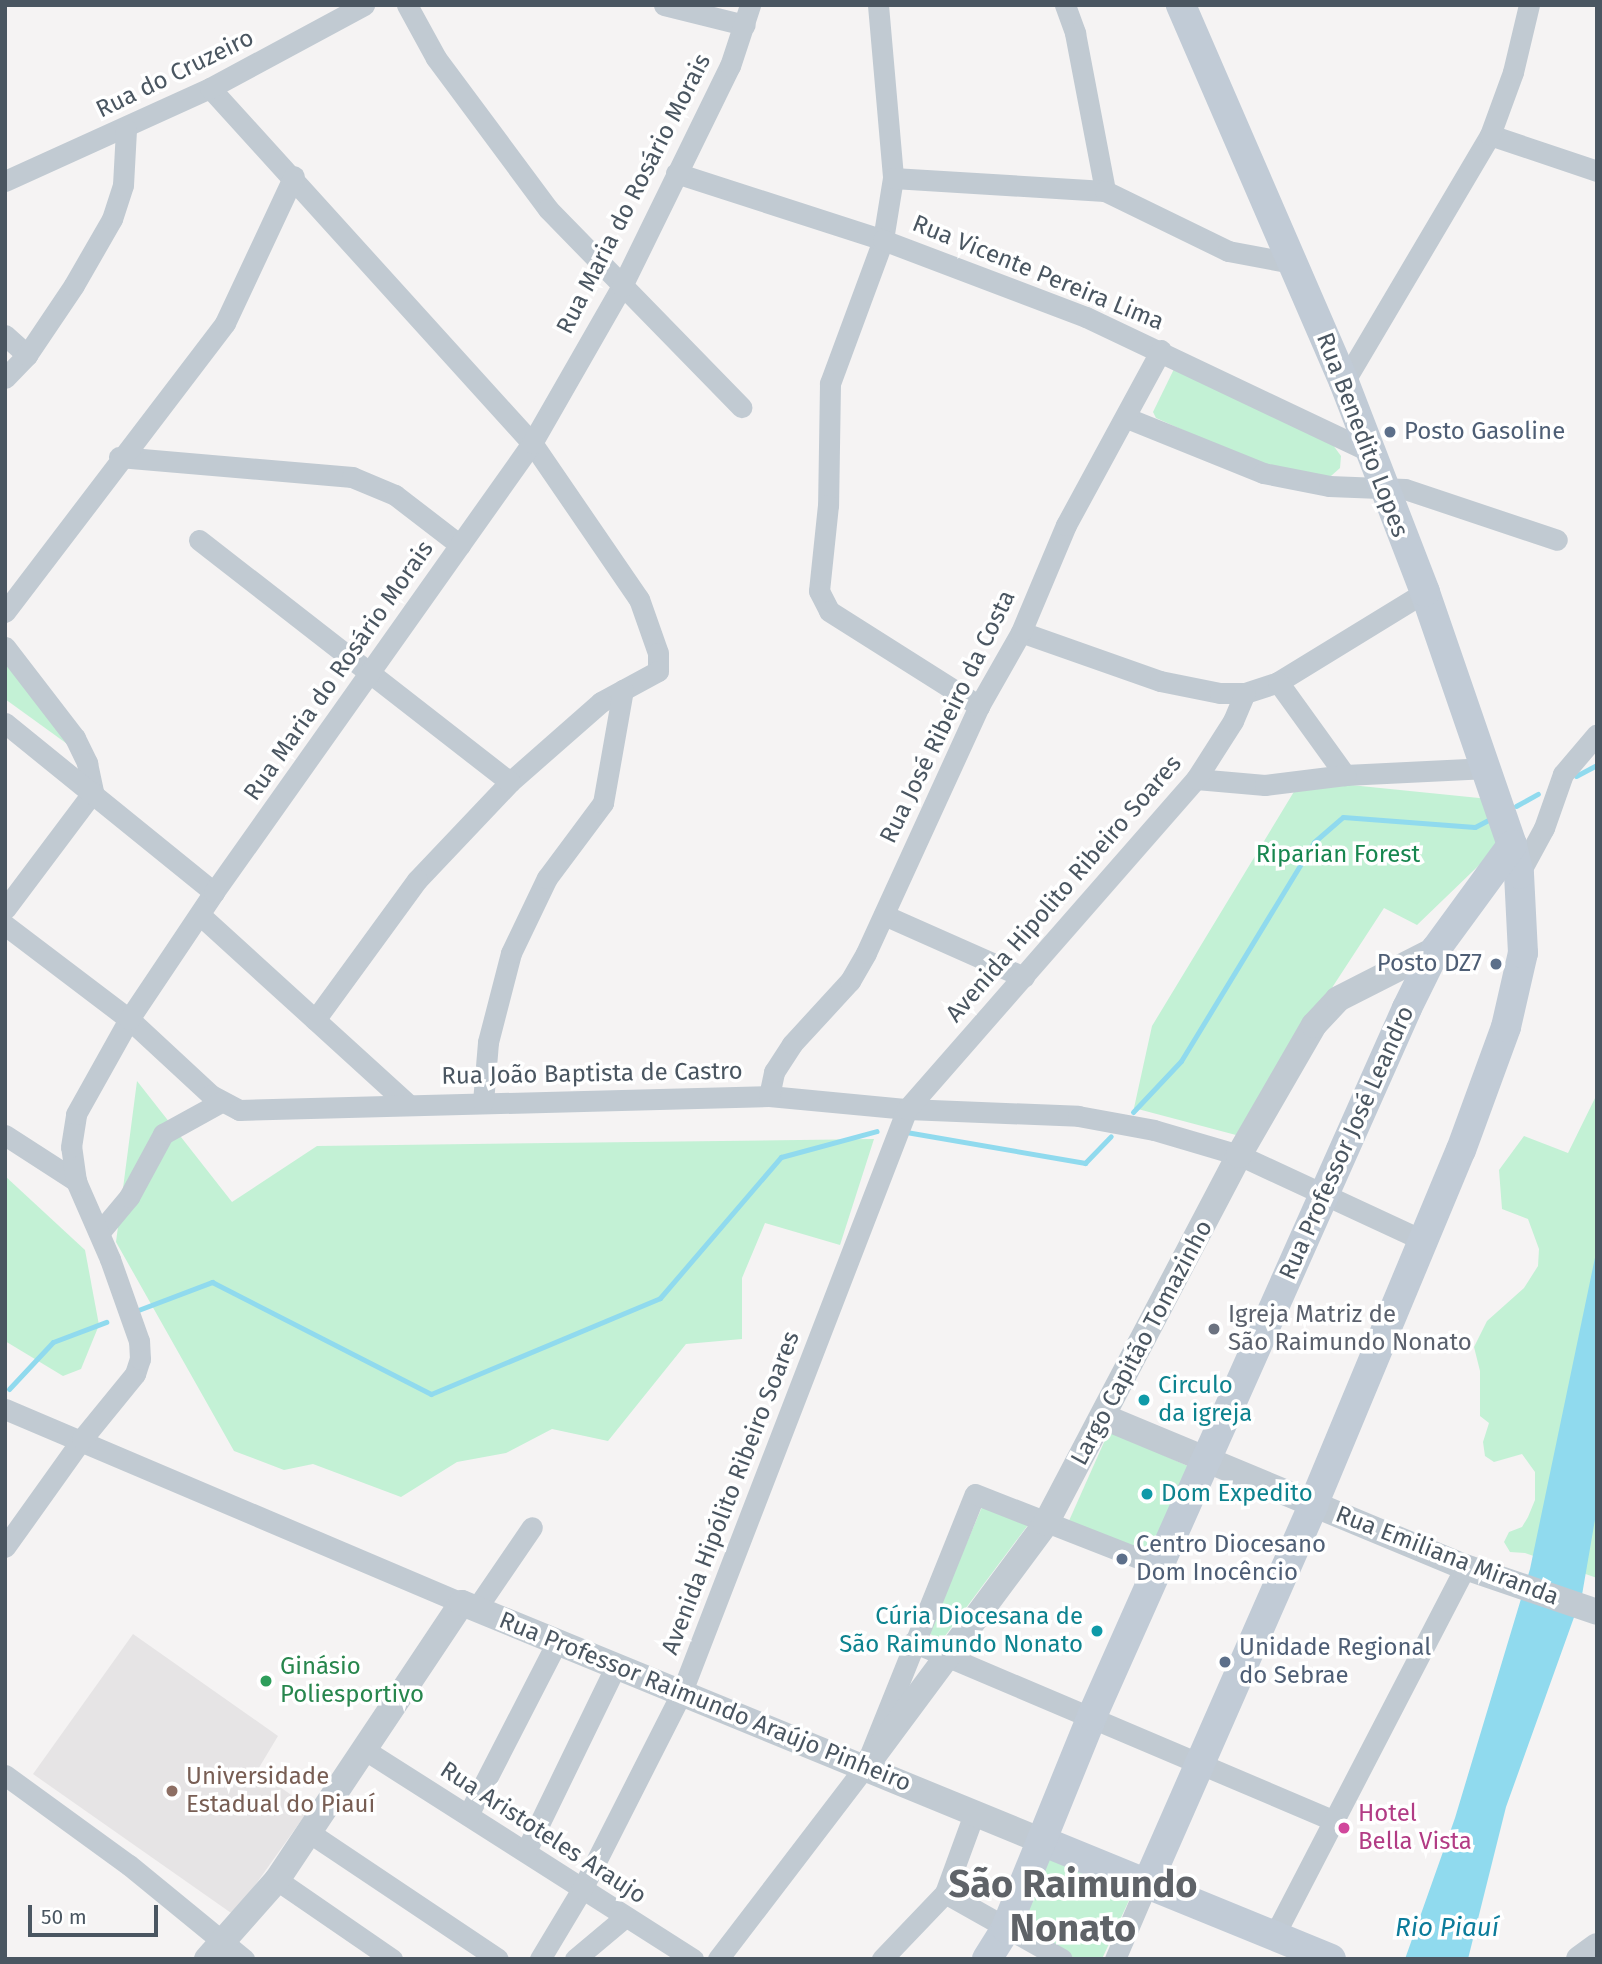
<!DOCTYPE html>
<html>
<head>
<meta charset="utf-8">
<style>
	body { margin:0 }
	#map { position:relative; width:1602px; height:1964px; overflow:hidden; background:#f5f3f3; font-family:"Fira Sans",sans-serif }
	div>[style] { position:absolute }
	[style*='--x'] { left:calc(var(--x)*1px); top:calc(var(--y)*1px); width:calc(var(--w)*1px); rotate:calc(var(--a)*1deg) }
	.education>* { inset:0; background:#e6e4e5 }
	.green>* { inset:0; background:#c3f1d5; transform-origin:0 0 }
	.water>* { inset:0; background:#90daee }
	.stream>* { height:5px; margin:-2.5px; padding:0 2.5px; transform-origin:2.5px; border-radius:2.5px; background:#90daee }
	.minor>* { height:21px; margin:-10.5px; padding:0 10.5px; transform-origin:10.5px; border-radius:10.5px; background:#c1cad2 }
	.tertiary>* { height:26px; margin:-13px; padding:0 13px; transform-origin:13px; border-radius:13px; background:#c1cad2 }
	.secondary>* { height:30px; margin:-15px; padding:0 15px; transform-origin:15px; border-radius:15px; background:#c1cbd6 }
	.dots>* { width:19px; height:19px; translate:-50% -50%; box-sizing:border-box; border:4px solid #fff; border-radius:50% }
	span { translate:-50% -50%; white-space:nowrap; text-align:center; line-height:1.15; -webkit-text-stroke:7px #fff; paint-order:stroke }
	.street-label { font-size:24px; color:#4a5661 }
	.service-label { font-size:24px; color:#4e5e75 }
	.left { translate:0 -50%; text-align:left }
	.right { translate:-100% -50%; text-align:right }
	.park-label { font-size:24px; color:#17864f }
	.worship-label { font-size:24px; color:#5b616d }
	.culture-label { font-size:24px; color:#0d838f }
	.leisure-label { font-size:24px; color:#27864d }
	.education-label { font-size:24px; color:#785e54 }
	.hotel-label { font-size:24px; color:#b23c85 }
	.water-label { font-size:26px; color:#0c7c9b; font-style:italic }
	.town-label { font-size:38px; color:#5f6368; font-weight:700 }
	.frame { position:absolute; inset:0; border:7px solid #4a5661; pointer-events:none }
	.scale { position:absolute; left:28px; top:1905px; width:130px; height:32px; box-sizing:border-box; border:4px solid #4a5661; border-top:0; padding-left:9px; font-size:21px; line-height:24px; white-space:nowrap; color:#4a5661; -webkit-text-stroke:5px #fff; paint-order:stroke }
</style>
</head>
<body>
<div id="map">
	<div class="education">
		<i style="clip-path:polygon(133px 1634px,278px 1736px,257px 1771px,310px 1808px,234px 1915px,33px 1774px)"></i>
	</div>
	<div class="green">
		<i style="clip-path:polygon(1174px 369px,1333px 445px,1341px 456px,1340px 468px,1331px 476px,1317px 477px,1245px 458px,1156px 418px,1153px 412px)"></i>
		<i style="clip-path:polygon(5px 662px,88px 759px,5px 699px)"></i>
		<i style="clip-path:polygon(1301px 780px,1489px 799px,1500px 845px,1417px 925px,1384px 908px,1236px 1135px,1134px 1108px,1152px 1026px)"></i>
		<i style="clip-path:polygon(137px 1081px,232px 1202px,317px 1146px,874px 1139px,840px 1245px,765px 1223px,742px 1278px,742px 1339px,686px 1344px,608px 1441px,552px 1429px,506px 1453px,457px 1462px,401px 1497px,313px 1464px,284px 1470px,234px 1451px,116px 1242px)"></i>
		<i style="clip-path:polygon(1597px 1094px,1597px 1578px,1525px 1553px,1510px 1552px,1504px 1542px,1509px 1532px,1522px 1527px,1528px 1517px,1535px 1500px,1535px 1472px,1522px 1454px,1494px 1462px,1485px 1456px,1483px 1442px,1489px 1423px,1480px 1416px,1480px 1371px,1474px 1347px,1487px 1321px,1524px 1288px,1538px 1266px,1539px 1249px,1528px 1219px,1502px 1209px,1499px 1170px,1524px 1136px,1568px 1153px)"></i>
		<i style="clip-path:polygon(5px 1176px,85px 1250px,99px 1325px,81px 1369px,63px 1376px,5px 1341px)"></i>
		<i style="left:1109px;top:1431px;width:90px;height:98px;rotate:24deg"></i>
		<i style="clip-path:polygon(982px 1507px,1028px 1525px,942px 1640px,928px 1633px)"></i>
		<i style="clip-path:polygon(1046px 1858px,1128px 1890px,1131px 1896px,1102px 1959px,1076px 1959px,1022px 1925px)"></i>
	</div>
	<div class="water">
		<i style="clip-path:polygon(1597px 1248px,1597px 1508px,1582px 1595px,1506px 1807px,1468px 1959px,1405px 1959px,1455px 1818px,1530px 1569px)"></i>
	</div>
	<div class="stream">
		<i style="--x:1576;--y:776;--w:24;--a:-28"></i>
		<i style="--x:1516;--y:806;--w:25;--a:-29"></i>
		<i style="--x:1133;--y:1112;--w:70;--a:-46.7"></i>
		<i style="--x:1181;--y:1061;--w:256;--a:-58.7"></i>
		<i style="--x:1314;--y:842;--w:38;--a:-41"></i>
		<i style="--x:1343;--y:817;--w:132;--a:4.3"></i>
		<i style="--x:1475;--y:827;--w:15;--a:-28"></i>
		<i style="--x:906;--y:1132;--w:182;--a:9.8"></i>
		<i style="--x:1085;--y:1163;--w:37;--a:-46"></i>
		<i style="--x:133;--y:1312;--w:85;--a:-20.8"></i>
		<i style="--x:212;--y:1282;--w:246;--a:27.1"></i>
		<i style="--x:431;--y:1394;--w:248;--a:-22.7"></i>
		<i style="--x:660;--y:1298;--w:186;--a:-49.4"></i>
		<i style="--x:781;--y:1157;--w:99;--a:-15.2"></i>
		<i style="--x:9;--y:1389;--w:64;--a:-46.9"></i>
		<i style="--x:53;--y:1342;--w:57;--a:-20.7"></i>
	</div>
	<div class="minor">
		<i style="--x:407;--y:5;--w:60;--a:61.3"></i>
		<i style="--x:436;--y:58;--w:188;--a:53.4"></i>
		<i style="--x:548;--y:209;--w:277;--a:45.7"></i>
		<i style="--x:664;--y:5;--w:83;--a:13.9"></i>
		<i style="--x:878;--y:5;--w:174;--a:85"></i>
		<i style="--x:893;--y:178;--w:63;--a:99.2"></i>
		<i style="--x:883;--y:240;--w:153;--a:110.3"></i>
		<i style="--x:830;--y:383;--w:122;--a:90.9"></i>
		<i style="--x:828;--y:505;--w:86;--a:96"></i>
		<i style="--x:819;--y:591;--w:22;--a:63"></i>
		<i style="--x:829;--y:611;--w:178;--a:32.3"></i>
		<i style="--x:1065;--y:5;--w:30;--a:70"></i>
		<i style="--x:1075;--y:33;--w:161;--a:79.2"></i>
		<i style="--x:210;--y:88;--w:479;--a:47.8"></i>
		<i style="--x:532;--y:443;--w:189;--a:55.6"></i>
		<i style="--x:639;--y:599;--w:57;--a:70.6"></i>
		<i style="--x:658;--y:653;--w:18;--a:90"></i>
		<i style="--x:658;--y:671;--w:65;--a:151.5"></i>
		<i style="--x:601;--y:702;--w:121;--a:138.7"></i>
		<i style="--x:510;--y:782;--w:135;--a:133.5"></i>
		<i style="--x:417;--y:880;--w:173;--a:126.1"></i>
		<i style="--x:1490;--y:135;--w:113;--a:18.6"></i>
		<i style="--x:676;--y:173;--w:218;--a:17.9"></i>
		<i style="--x:883;--y:240;--w:217;--a:20.8"></i>
		<i style="--x:1086;--y:317;--w:312;--a:25.4"></i>
		<i style="--x:893;--y:178;--w:212;--a:3.5"></i>
		<i style="--x:1105;--y:191;--w:137;--a:26"></i>
		<i style="--x:1228;--y:251;--w:65;--a:10.6"></i>
		<i style="--x:5;--y:181;--w:225;--a:-24.4"></i>
		<i style="--x:210;--y:88;--w:175;--a:-28.3"></i>
		<i style="--x:5;--y:335;--w:30;--a:42"></i>
		<i style="--x:5;--y:378;--w:32;--a:-46"></i>
		<i style="--x:27;--y:355;--w:84;--a:-56.1"></i>
		<i style="--x:74;--y:285;--w:76;--a:-60.1"></i>
		<i style="--x:112;--y:219;--w:36;--a:-72"></i>
		<i style="--x:123;--y:185;--w:56;--a:-86.9"></i>
		<i style="--x:1344;--y:382;--w:287;--a:-59.4"></i>
		<i style="--x:1490;--y:135;--w:67;--a:-69.9"></i>
		<i style="--x:1513;--y:72;--w:69;--a:-76.6"></i>
		<i style="--x:1127;--y:418;--w:147;--a:22"></i>
		<i style="--x:1263;--y:473;--w:67;--a:11.1"></i>
		<i style="--x:1329;--y:486;--w:76;--a:2.3"></i>
		<i style="--x:1405;--y:489;--w:160;--a:18.5"></i>
		<i style="--x:119;--y:457;--w:234;--a:4.9"></i>
		<i style="--x:352;--y:477;--w:47;--a:22.7"></i>
		<i style="--x:395;--y:495;--w:82;--a:37.6"></i>
		<i style="--x:199;--y:540;--w:394;--a:37.9"></i>
		<i style="--x:5;--y:612;--w:363;--a:-52.7"></i>
		<i style="--x:225;--y:323;--w:162;--a:-64.9"></i>
		<i style="--x:1021;--y:632;--w:147;--a:19.4"></i>
		<i style="--x:1160;--y:681;--w:61;--a:11.3"></i>
		<i style="--x:1220;--y:693;--w:25;--a:0"></i>
		<i style="--x:1245;--y:693;--w:35;--a:-18"></i>
		<i style="--x:1278;--y:682;--w:172;--a:-31.5"></i>
		<i style="--x:5;--y:647;--w:115;--a:52.4"></i>
		<i style="--x:75;--y:738;--w:28;--a:64"></i>
		<i style="--x:87;--y:763;--w:30;--a:78"></i>
		<i style="--x:93;--y:792;--w:146;--a:126.9"></i>
		<i style="--x:1278;--y:682;--w:115;--a:54.2"></i>
		<i style="--x:1345;--y:775;--w:143;--a:-2.8"></i>
		<i style="--x:5;--y:723;--w:269;--a:39"></i>
		<i style="--x:1196;--y:779;--w:69;--a:5"></i>
		<i style="--x:1265;--y:785;--w:81;--a:-7.1"></i>
		<i style="--x:1519;--y:874;--w:52;--a:-61.5"></i>
		<i style="--x:1544;--y:828;--w:57;--a:-70.6"></i>
		<i style="--x:1563;--y:774;--w:52;--a:-49.6"></i>
		<i style="--x:200;--y:915;--w:281;--a:42.3"></i>
		<i style="--x:884;--y:915;--w:153;--a:23.9"></i>
		<i style="--x:5;--y:925;--w:156;--a:37.2"></i>
		<i style="--x:129;--y:1019;--w:112;--a:42.8"></i>
		<i style="--x:211;--y:1095;--w:32;--a:28"></i>
		<i style="--x:239;--y:1110;--w:530;--a:-1.51"></i>
		<i style="--x:769;--y:1096;--w:139;--a:5.4"></i>
		<i style="--x:907;--y:1109;--w:171;--a:2.3"></i>
		<i style="--x:1078;--y:1116;--w:77;--a:10.4"></i>
		<i style="--x:1154;--y:1130;--w:89;--a:16.4"></i>
		<i style="--x:1239;--y:1155;--w:202;--a:24.9"></i>
		<i style="--x:769;--y:1096;--w:25;--a:-78"></i>
		<i style="--x:774;--y:1072;--w:33;--a:-57"></i>
		<i style="--x:792;--y:1044;--w:86;--a:-47.4"></i>
		<i style="--x:850;--y:981;--w:32;--a:-60"></i>
		<i style="--x:866;--y:953;--w:272;--a:-65.4"></i>
		<i style="--x:979;--y:706;--w:85;--a:-60.4"></i>
		<i style="--x:1021;--y:632;--w:116;--a:-67.2"></i>
		<i style="--x:1066;--y:525;--w:199;--a:-61.5"></i>
		<i style="--x:483;--y:1102;--w:60;--a:-85.2"></i>
		<i style="--x:488;--y:1042;--w:92;--a:-75.5"></i>
		<i style="--x:511;--y:953;--w:83;--a:-64.4"></i>
		<i style="--x:547;--y:878;--w:94;--a:-53.3"></i>
		<i style="--x:603;--y:803;--w:115;--a:-80"></i>
		<i style="--x:5;--y:1135;--w:85;--a:32.9"></i>
		<i style="--x:99;--y:1233;--w:47;--a:-50.2"></i>
		<i style="--x:129;--y:1197;--w:72;--a:-61.6"></i>
		<i style="--x:163;--y:1134;--w:66;--a:-28.9"></i>
		<i style="--x:5;--y:1409;--w:496;--a:23"></i>
		<i style="--x:5;--y:1547;--w:133;--a:-54.5"></i>
		<i style="--x:82;--y:1439;--w:84;--a:-50.8"></i>
		<i style="--x:135;--y:1374;--w:16;--a:-72"></i>
		<i style="--x:140;--y:1359;--w:18;--a:-93"></i>
		<i style="--x:139;--y:1341;--w:87;--a:-109.5"></i>
		<i style="--x:110;--y:1259;--w:85;--a:-113.6"></i>
		<i style="--x:76;--y:1181;--w:34;--a:-98"></i>
		<i style="--x:71;--y:1147;--w:33;--a:-81"></i>
		<i style="--x:76;--y:1114;--w:109;--a:-60.8"></i>
		<i style="--x:129;--y:1019;--w:153;--a:-56.2"></i>
		<i style="--x:214;--y:892;--w:550;--a:-54.69"></i>
		<i style="--x:532;--y:443;--w:181;--a:-60.2"></i>
		<i style="--x:622;--y:286;--w:245;--a:-63.9"></i>
		<i style="--x:730;--y:66;--w:64;--a:-71.8"></i>
		<i style="--x:476;--y:1609;--w:99;--a:-55.7"></i>
		<i style="--x:913;--y:1642;--w:457;--a:23"></i>
		<i style="--x:365;--y:1750;--w:389;--a:32.5"></i>
		<i style="--x:5;--y:1775;--w:153;--a:36"></i>
		<i style="--x:129;--y:1865;--w:149;--a:39.3"></i>
		<i style="--x:468;--y:1815;--w:192;--a:-62.8"></i>
		<i style="--x:310;--y:1833;--w:226;--a:33.8"></i>
		<i style="--x:526;--y:1851;--w:206;--a:-64.1"></i>
		<i style="--x:277;--y:1880;--w:140;--a:34.5"></i>
		<i style="--x:945;--y:1893;--w:134;--a:29.4"></i>
		<i style="--x:1275;--y:1934;--w:413;--a:-62.6"></i>
		<i style="--x:540;--y:1959;--w:82;--a:-59"></i>
		<i style="--x:582;--y:1889;--w:219;--a:-63.1"></i>
		<i style="--x:681;--y:1694;--w:627;--a:-68.88"></i>
		<i style="--x:907;--y:1109;--w:439;--a:-48.8"></i>
		<i style="--x:1196;--y:779;--w:69;--a:-57.5"></i>
		<i style="--x:1233;--y:721;--w:30;--a:-67"></i>
		<i style="--x:575;--y:1959;--w:65;--a:-40"></i>
		<i style="--x:718;--y:1959;--w:242;--a:-52.6"></i>
		<i style="--x:865;--y:1767;--w:294;--a:-68.1"></i>
		<i style="--x:975;--y:1494;--w:198;--a:21.4"></i>
		<i style="--x:882;--y:1959;--w:91;--a:-46.3"></i>
		<i style="--x:945;--y:1893;--w:87;--a:-69.9"></i>
		<i style="--x:1115;--y:1959;--w:82;--a:-66.9"></i>
	</div>
	<div class="tertiary">
		<i style="--x:1104;--y:1417;--w:391;--a:22.6"></i>
		<i style="--x:1465;--y:1567;--w:139;--a:18.8"></i>
		<i style="--x:865;--y:1767;--w:304;--a:-53.4"></i>
		<i style="--x:1046;--y:1523;--w:416;--a:-62.3"></i>
		<i style="--x:1239;--y:1155;--w:150;--a:-60"></i>
		<i style="--x:1314;--y:1025;--w:35;--a:-47"></i>
		<i style="--x:1338;--y:999;--w:110;--a:-27"></i>
		<i style="--x:207;--y:1959;--w:106;--a:-48.5"></i>
		<i style="--x:277;--y:1880;--w:333;--a:-56.3"></i>
		<i style="--x:462;--y:1603;--w:627;--a:22.31"></i>
		<i style="--x:1579;--y:1959;--w:22;--a:-36"></i>
	</div>
	<div class="secondary">
		<i style="--x:1042;--y:1841;--w:312;--a:22.2"></i>
		<i style="--x:1147;--y:1884;--w:414;--a:-66.3"></i>
		<i style="--x:1313;--y:1505;--w:385;--a:-67.4"></i>
		<i style="--x:1461;--y:1150;--w:131;--a:-69.9"></i>
		<i style="--x:1506;--y:1027;--w:76;--a:-77.1"></i>
		<i style="--x:1523;--y:953;--w:79;--a:-92.9"></i>
		<i style="--x:1519;--y:874;--w:30;--a:-104"></i>
		<i style="--x:1512;--y:845;--w:268;--a:-109"></i>
		<i style="--x:1425;--y:592;--w:225;--a:-111.1"></i>
		<i style="--x:1344;--y:382;--w:411;--a:-113.4"></i>
		<i style="--x:987;--y:1959;--w:36;--a:-58"></i>
		<i style="--x:1006;--y:1928;--w:229;--a:-67.9"></i>
		<i style="--x:1092;--y:1716;--w:775;--a:-66.01"></i>
		<i style="--x:1407;--y:1008;--w:66;--a:-63.8"></i>
		<i style="--x:1436;--y:949;--w:129;--a:-53.8"></i>
	</div>
	<div class="dots">
		<i style="left:1390px;top:432px;background:#5c6f8a"></i>
		<i style="left:1496px;top:964px;background:#5c6f8a"></i>
		<i style="left:1214px;top:1329px;background:#6b7280"></i>
		<i style="left:1144px;top:1400px;background:#0f9aa8"></i>
		<i style="left:1147px;top:1494px;background:#0f9aa8"></i>
		<i style="left:1122px;top:1559px;background:#5c6f8a"></i>
		<i style="left:1097px;top:1631px;background:#0f9aa8"></i>
		<i style="left:1225px;top:1662px;background:#5c6f8a"></i>
		<i style="left:266px;top:1681px;background:#2e9e5b"></i>
		<i style="left:172px;top:1791px;background:#8d6e63"></i>
		<i style="left:1344px;top:1828px;background:#d1479c"></i>
	</div>
	<div class="street-label">
		<span style="left:175px;top:74px;rotate:-26deg">Rua do Cruzeiro</span>
		<span style="left:634px;top:194px;rotate:-63deg">Rua Maria do Rosário Morais</span>
		<span style="left:1038px;top:273px;rotate:22deg">Rua Vicente Pereira Lima</span>
		<span style="left:1362px;top:435px;rotate:69deg">Rua Benedito Lopes</span>
		<span style="left:339px;top:671px;rotate:-55deg">Rua Maria do Rosário Morais</span>
		<span style="left:948px;top:717px;rotate:-64deg">Rua José Ribeiro da Costa</span>
		<span style="left:1064px;top:889px;rotate:-49deg">Avenida Hipolito Ribeiro Soares</span>
		<span style="left:592px;top:1074px;rotate:-1deg">Rua João Baptista de Castro</span>
		<span style="left:1347px;top:1143px;rotate:-66deg">Rua Professor José Leandro</span>
		<span style="left:1142px;top:1343px;rotate:-62deg">Largo Capitão Tomazinho</span>
		<span style="left:731px;top:1493px;rotate:-69deg">Avenida Hipólito Ribeiro Soares</span>
		<span style="left:1447px;top:1556px;rotate:21deg">Rua Emiliana Miranda</span>
		<span style="left:705px;top:1702px;rotate:22deg">Rua Professor Raimundo Araújo Pinheiro</span>
		<span style="left:543px;top:1833px;rotate:33deg">Rua Aristoteles Araujo</span>
	</div>
	<div class="service-label">
		<span class="left" style="left:1404px;top:432px">Posto Gasoline</span>
		<span class="right" style="left:1482px;top:964px">Posto DZ7</span>
		<span class="left" style="left:1136px;top:1559px">Centro Diocesano<br>Dom Inocêncio</span>
		<span class="left" style="left:1239px;top:1662px">Unidade Regional<br>do Sebrae</span>
	</div>
	<div class="park-label">
		<span style="left:1338px;top:855px">Riparian Forest</span>
	</div>
	<div class="worship-label">
		<span class="left" style="left:1228px;top:1329px">Igreja Matriz de<br>São Raimundo Nonato</span>
	</div>
	<div class="culture-label">
		<span class="left" style="left:1158px;top:1400px">Circulo<br>da igreja</span>
		<span class="left" style="left:1161px;top:1494px">Dom Expedito</span>
		<span class="right" style="left:1083px;top:1631px">Cúria Diocesana de<br>São Raimundo Nonato</span>
	</div>
	<div class="leisure-label">
		<span class="left" style="left:280px;top:1681px">Ginásio<br>Poliesportivo</span>
	</div>
	<div class="education-label">
		<span class="left" style="left:186px;top:1791px">Universidade<br>Estadual do Piauí</span>
	</div>
	<div class="hotel-label">
		<span class="left" style="left:1358px;top:1828px">Hotel<br>Bella Vista</span>
	</div>
	<div class="water-label">
		<span style="left:1447px;top:1928px">Rio Piauí</span>
	</div>
	<div class="town-label">
		<span style="left:1073px;top:1907px">São Raimundo<br>Nonato</span>
	</div>
	<div class="frame"></div>
	<div class="scale">50 m</div>
</div>
</body>
</html>
